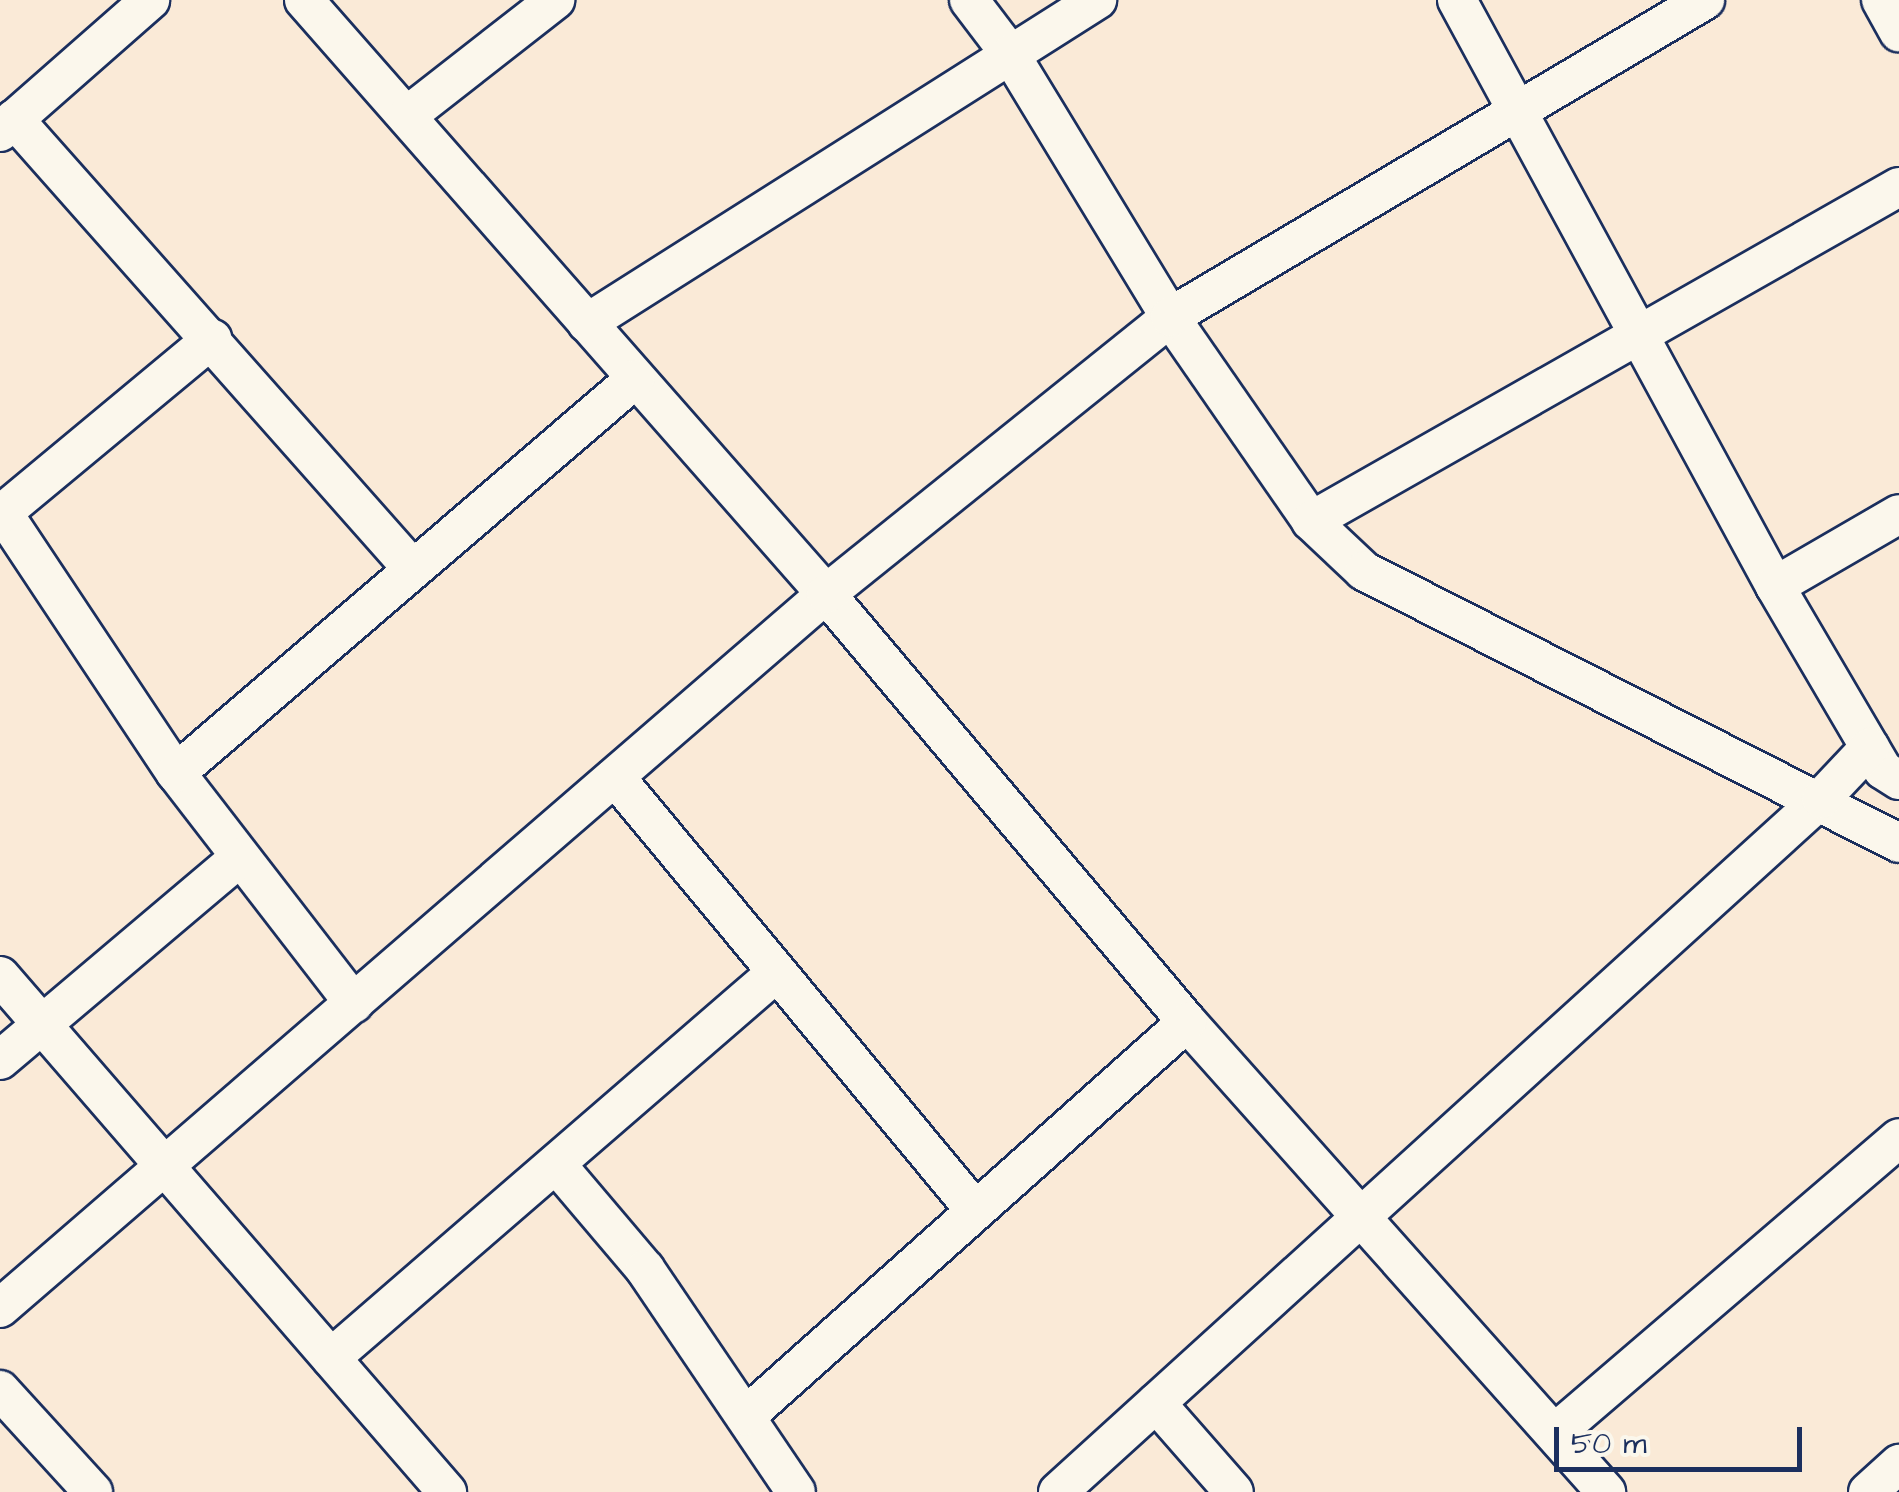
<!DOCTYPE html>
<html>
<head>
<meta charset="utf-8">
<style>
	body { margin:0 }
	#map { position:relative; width:1899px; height:1492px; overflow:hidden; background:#faead7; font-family:"Architects Daughter",sans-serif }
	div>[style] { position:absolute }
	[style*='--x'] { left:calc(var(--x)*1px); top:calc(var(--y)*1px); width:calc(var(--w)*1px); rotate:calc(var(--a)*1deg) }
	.roads { filter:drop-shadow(2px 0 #1b2f5e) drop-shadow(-2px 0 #1b2f5e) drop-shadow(0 2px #1b2f5e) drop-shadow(0 -2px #1b2f5e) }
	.minor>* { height:38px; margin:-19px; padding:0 19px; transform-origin:19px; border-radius:19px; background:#fbf7ec }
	span { translate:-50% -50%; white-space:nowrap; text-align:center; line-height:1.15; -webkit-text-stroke:10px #fbf7ec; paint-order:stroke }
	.scale { position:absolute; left:1554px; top:1427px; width:248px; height:45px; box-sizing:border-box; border:5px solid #1b2f5e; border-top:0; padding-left:12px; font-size:30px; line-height:35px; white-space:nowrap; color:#1b2f5e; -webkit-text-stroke:8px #fbf7ec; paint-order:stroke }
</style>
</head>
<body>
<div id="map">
	<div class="roads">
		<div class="minor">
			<i style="--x:304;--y:0;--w:791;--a:48.69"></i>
			<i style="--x:826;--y:594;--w:560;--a:49.85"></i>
			<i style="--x:1187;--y:1022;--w:630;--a:48.28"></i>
			<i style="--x:969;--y:0;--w:68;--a:52.8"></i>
			<i style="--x:1010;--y:54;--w:308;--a:58.7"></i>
			<i style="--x:1170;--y:317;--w:248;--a:55.3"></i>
			<i style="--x:1311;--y:521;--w:73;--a:43.3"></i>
			<i style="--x:1364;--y:571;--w:600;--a:26.95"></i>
			<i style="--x:1457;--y:0;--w:667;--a:61.51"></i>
			<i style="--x:1775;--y:586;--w:213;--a:59.6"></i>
			<i style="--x:1883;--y:770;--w:19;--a:32"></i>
			<i style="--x:1881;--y:0;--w:37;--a:61"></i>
			<i style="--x:408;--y:115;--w:187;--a:-38"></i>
			<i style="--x:14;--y:119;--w:600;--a:48.45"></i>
			<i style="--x:0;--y:132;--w:200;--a:-41.3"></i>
			<i style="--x:587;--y:323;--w:604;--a:-32.35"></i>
			<i style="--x:3;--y:513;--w:312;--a:56.4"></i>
			<i style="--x:176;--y:773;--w:291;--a:52.3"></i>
			<i style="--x:0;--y:515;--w:276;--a:-39.7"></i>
			<i style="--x:1311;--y:521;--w:676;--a:-29.6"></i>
			<i style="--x:1775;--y:586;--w:143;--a:-30.1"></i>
			<i style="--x:176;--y:773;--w:605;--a:-40.64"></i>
			<i style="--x:615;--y:777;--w:562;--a:50.27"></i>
			<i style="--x:0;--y:976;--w:683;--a:49.1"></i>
			<i style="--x:0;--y:1060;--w:314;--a:-40.2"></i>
			<i style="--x:556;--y:1164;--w:138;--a:49.7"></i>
			<i style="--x:645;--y:1269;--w:269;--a:55.9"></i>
			<i style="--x:0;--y:1308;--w:1092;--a:-40.84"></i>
			<i style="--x:826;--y:594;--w:442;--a:-38.8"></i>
			<i style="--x:1170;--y:317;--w:622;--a:-30.65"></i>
			<i style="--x:331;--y:1358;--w:588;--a:-40.87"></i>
			<i style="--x:0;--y:1390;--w:138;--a:47.6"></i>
			<i style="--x:1156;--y:1403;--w:118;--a:48.8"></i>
			<i style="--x:746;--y:1416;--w:591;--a:-41.78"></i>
			<i style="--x:1555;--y:1433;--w:453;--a:-40.6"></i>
			<i style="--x:1058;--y:1492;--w:1031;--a:-42.25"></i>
			<i style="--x:1821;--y:799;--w:71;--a:-46.7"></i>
			<i style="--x:1868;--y:1492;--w:42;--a:-42.1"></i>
		</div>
	</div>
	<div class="scale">50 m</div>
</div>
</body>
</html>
